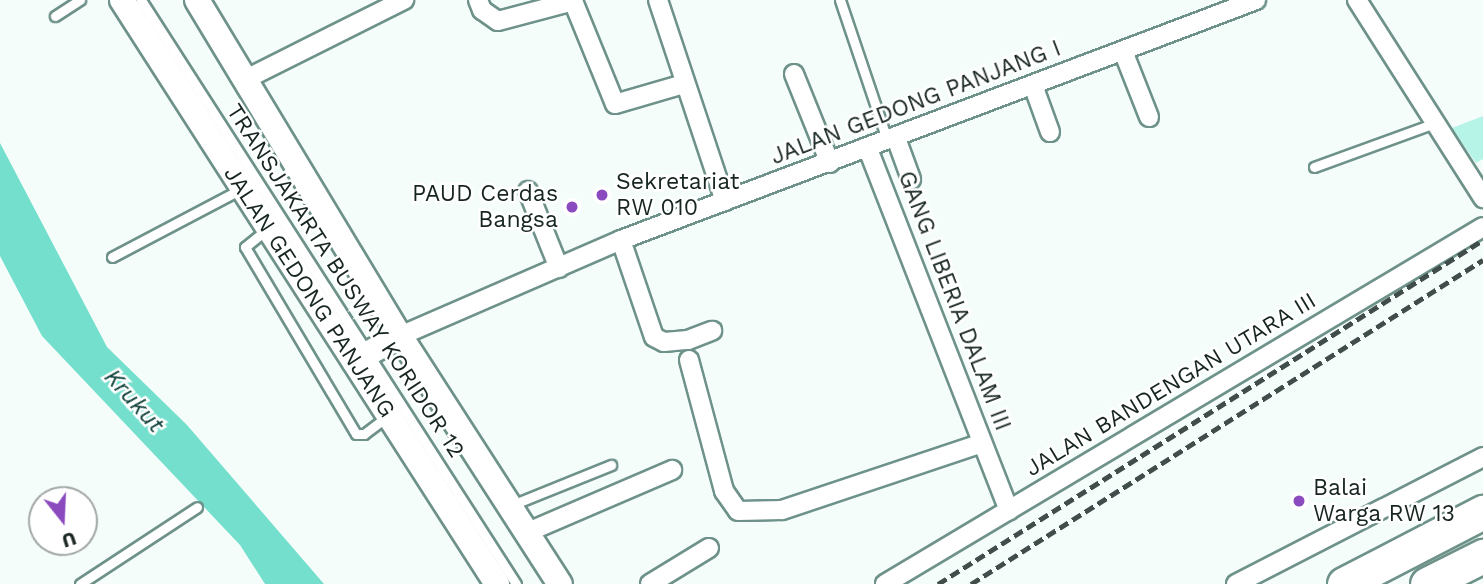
<!DOCTYPE html>
<html>
<head>
<meta charset="utf-8">
<style>
	body { margin:0 }
	#map { position:relative; width:1483px; height:584px; overflow:hidden; background:#f5fdfb; font-family:"Work Sans",sans-serif }
	div>[style] { position:absolute }
	[style*='--x'] { left:calc(var(--x)*1px); top:calc(var(--y)*1px); width:calc(var(--w)*1px); rotate:calc(var(--a)*1deg) }
	.green>* { inset:0; background:#b6f4e7 }
	.water>* { inset:0; background:#73dfcc }
	.roads { filter:drop-shadow(2px 0 #6e928a) drop-shadow(-2px 0 #6e928a) drop-shadow(0 2px #6e928a) drop-shadow(0 -2px #6e928a) }
	.service>* { height:9px; margin:-4.5px; padding:0 4.5px; transform-origin:4.5px; border-radius:4.5px; background:#fff }
	.minor>* { height:18px; margin:-9px; padding:0 9px; transform-origin:9px; border-radius:9px; background:#fff }
	.secondary>* { height:24px; margin:-12px; padding:0 12px; transform-origin:12px; border-radius:12px; background:#fff }
	.motorway>* { height:33px; margin:-16.5px; padding:0 16.5px; transform-origin:16.5px; border-radius:16.5px; background:#fff }
	.rail>* { height:5px; margin-top:-2.5px; transform-origin:0; background:repeating-linear-gradient(90deg,#404d4b 0 10px,transparent 0 15px) }
	.dots>* { width:19px; height:19px; translate:-50% -50%; box-sizing:border-box; border:4px solid #fff; border-radius:50% }
	span { translate:-50% -50%; white-space:nowrap; text-align:center; line-height:1.15; -webkit-text-stroke:5px #fff; paint-order:stroke }
	.street-label { font-size:23px; color:#172522 }
	.poi-label { font-size:23px; color:#172522 }
	.left { translate:0 -50%; text-align:left }
	.right { translate:-100% -50%; text-align:right }
	.water-label { font-size:24px; color:#10413a; font-style:italic }
	.north { position:absolute; left:28px; top:486px; width:70px; height:70px; box-sizing:border-box; background:#fff; border:2px solid #a2a8a7; border-radius:50%; rotate:162deg; font-size:19px; font-weight:700; line-height:28px; text-align:center; color:#172522 }
	.north::after { content:''; display:block; margin:auto; width:24px; height:32px; background:#8b4abe; clip-path:polygon(50% 0,100% 100%,50% 72%,0 100%) }
</style>
</head>
<body>
<div id="map">
	<div class="green">
		<i style="clip-path:polygon(1483px 116px,1483px 159px,1476px 163px,1452px 128px)"></i>
	</div>
	<div class="water">
		<i style="clip-path:polygon(0 143px,107px 347px,187px 425px,324px 584px,265px 584px,240px 545px,42px 336px,0 256px)"></i>
	</div>
	<div class="roads">
		<div class="service">
			<i style="--x:141;--y:0;--w:694;--a:57.29"></i>
			<i style="--x:840;--y:0;--w:148;--a:71.4"></i>
			<i style="--x:55;--y:16;--w:30;--a:-33"></i>
			<i style="--x:1314;--y:167;--w:129;--a:-20"></i>
			<i style="--x:266;--y:230;--w:27;--a:141"></i>
			<i style="--x:245;--y:247;--w:217;--a:59.3"></i>
			<i style="--x:356;--y:434;--w:8;--a:0"></i>
			<i style="--x:364;--y:434;--w:30;--a:-37"></i>
			<i style="--x:112;--y:257;--w:146;--a:-27.8"></i>
			<i style="--x:512;--y:505;--w:107;--a:-22"></i>
			<i style="--x:80;--y:584;--w:140;--a:-33.3"></i>
		</div>
		<div class="minor">
			<i style="--x:478;--y:0;--w:11;--a:68"></i>
			<i style="--x:482;--y:10;--w:19;--a:35"></i>
			<i style="--x:498;--y:21;--w:78;--a:-14.9"></i>
			<i style="--x:573;--y:1;--w:111;--a:67.8"></i>
			<i style="--x:615;--y:104;--w:72;--a:-16.2"></i>
			<i style="--x:658;--y:0;--w:212;--a:71.6"></i>
			<i style="--x:1357;--y:0;--w:235;--a:57.5"></i>
			<i style="--x:1123;--y:51;--w:71;--a:68.5"></i>
			<i style="--x:794;--y:74;--w:96;--a:68"></i>
			<i style="--x:246;--y:79;--w:177;--a:-26.6"></i>
			<i style="--x:1033;--y:85;--w:50;--a:70.1"></i>
			<i style="--x:896;--y:138;--w:44;--a:69.9"></i>
			<i style="--x:868;--y:149;--w:388;--a:68.7"></i>
			<i style="--x:528;--y:191;--w:83;--a:68.1"></i>
			<i style="--x:621;--y:240;--w:102;--a:71.2"></i>
			<i style="--x:654;--y:337;--w:11;--a:27"></i>
			<i style="--x:664;--y:342;--w:24;--a:-5"></i>
			<i style="--x:688;--y:340;--w:26;--a:-21"></i>
			<i style="--x:400;--y:336;--w:241;--a:-23.5"></i>
			<i style="--x:621;--y:240;--w:679;--a:-20.7"></i>
			<i style="--x:689;--y:360;--w:136;--a:75"></i>
			<i style="--x:724;--y:491;--w:24;--a:55"></i>
			<i style="--x:738;--y:511;--w:44;--a:-1.3"></i>
			<i style="--x:782;--y:510;--w:211;--a:-18.5"></i>
			<i style="--x:528;--y:532;--w:157;--a:-23.3"></i>
			<i style="--x:650;--y:584;--w:69;--a:-31.4"></i>
			<i style="--x:885;--y:584;--w:696;--a:-30.84"></i>
			<i style="--x:1236;--y:584;--w:278;--a:-27.2"></i>
		</div>
		<div class="secondary">
			<i style="--x:122;--y:0;--w:694;--a:57.29"></i>
			<i style="--x:197;--y:0;--w:393;--a:58.9"></i>
			<i style="--x:400;--y:336;--w:295;--a:57.2"></i>
			<i style="--x:354;--y:361;--w:52;--a:-28.5"></i>
		</div>
		<div class="motorway">
			<i style="--x:1344;--y:584;--w:157;--a:-27.4"></i>
			<i style="--x:1427;--y:584;--w:63;--a:-26.6"></i>
		</div>
	</div>
	<div class="rail">
		<i style="--x:938;--y:584;--w:644;--a:-32.26"></i>
		<i style="--x:971;--y:584;--w:606;--a:-32.33"></i>
	</div>
	<div class="dots">
		<i style="left:602px;top:195px;background:#8b4abe"></i>
		<i style="left:572px;top:207px;background:#8b4abe"></i>
		<i style="left:1299px;top:501px;background:#8b4abe"></i>
	</div>
	<div class="street-label">
		<span style="left:916px;top:103px;rotate:-21deg">JALAN GEDONG PANJANG I</span>
		<span style="left:345px;top:281px;rotate:57deg">TRANSJAKARTA BUSWAY KORIDOR 12</span>
		<span style="left:309px;top:292px;rotate:57deg">JALAN GEDONG PANJANG</span>
		<span style="left:954px;top:301px;rotate:69deg">GANG LIBERIA DALAM III</span>
		<span style="left:1171px;top:385px;rotate:-31deg">JALAN BANDENGAN UTARA III</span>
	</div>
	<div class="poi-label">
		<span class="left" style="left:616px;top:195px">Sekretariat<br>RW 010</span>
		<span class="right" style="left:558px;top:207px">PAUD Cerdas<br>Bangsa</span>
		<span class="left" style="left:1313px;top:501px">Balai<br>Warga RW 13</span>
	</div>
	<div class="water-label">
		<span style="left:134px;top:401px;rotate:48deg">Krukut</span>
	</div>
	<div class="north">U</div>
</div>
</body>
</html>
